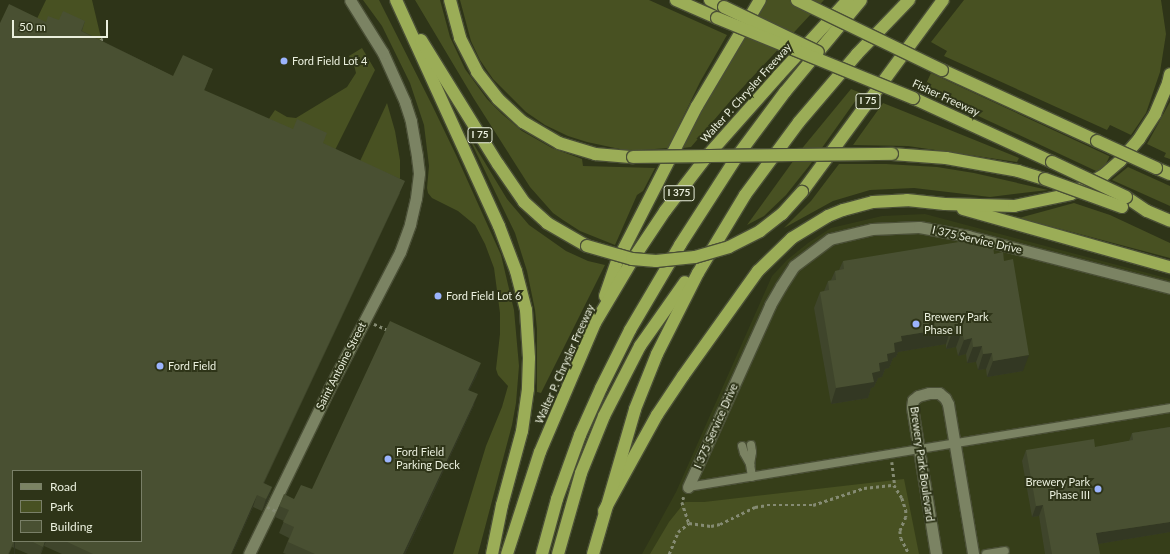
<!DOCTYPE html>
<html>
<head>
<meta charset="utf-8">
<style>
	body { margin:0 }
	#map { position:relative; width:1170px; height:554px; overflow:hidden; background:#2e3418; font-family:Lato,sans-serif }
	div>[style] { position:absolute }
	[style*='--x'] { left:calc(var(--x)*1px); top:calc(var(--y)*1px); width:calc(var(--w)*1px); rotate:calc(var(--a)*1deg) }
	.built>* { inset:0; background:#363e19 }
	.green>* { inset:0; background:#485122; transform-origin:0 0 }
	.path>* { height:2.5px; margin-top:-1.25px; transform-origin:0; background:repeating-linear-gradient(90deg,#858b73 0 3px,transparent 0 6px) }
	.roads { filter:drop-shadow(1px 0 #4a4f36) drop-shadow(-1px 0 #4a4f36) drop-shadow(0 1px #4a4f36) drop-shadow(0 -1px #4a4f36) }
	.service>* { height:8px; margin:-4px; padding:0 4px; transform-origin:4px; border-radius:4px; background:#7b8363 }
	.minor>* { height:11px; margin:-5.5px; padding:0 5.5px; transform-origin:5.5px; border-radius:5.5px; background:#7b8363 }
	.motorway>* { height:12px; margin:-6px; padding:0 6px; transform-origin:6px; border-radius:6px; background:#9bad57 }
	.path-bridge>* { height:2.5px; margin-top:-1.25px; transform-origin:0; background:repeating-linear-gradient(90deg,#858b73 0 3px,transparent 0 6px) }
	.bridges { filter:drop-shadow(1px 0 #4a4f36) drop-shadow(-1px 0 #4a4f36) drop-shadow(0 1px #4a4f36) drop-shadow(0 -1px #4a4f36) }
	.motorway-bridge>* { height:12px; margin:-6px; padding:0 6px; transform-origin:6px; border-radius:6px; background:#9bad57 }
	.wall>* { inset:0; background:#3f452b }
	.shaded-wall>* { inset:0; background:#333823; transform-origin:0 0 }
	.building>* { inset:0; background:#495032 }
	.dots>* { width:11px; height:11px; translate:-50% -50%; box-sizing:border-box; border:2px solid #2e3418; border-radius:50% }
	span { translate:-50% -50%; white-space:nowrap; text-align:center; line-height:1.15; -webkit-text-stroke:4px #2e3418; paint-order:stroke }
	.shield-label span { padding:1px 3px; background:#2e3418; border:1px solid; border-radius:3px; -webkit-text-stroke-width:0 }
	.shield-label { font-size:10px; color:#eaefdd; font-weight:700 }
	.poi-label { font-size:11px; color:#eaefdd }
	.left { translate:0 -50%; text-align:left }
	.right { translate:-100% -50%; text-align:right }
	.street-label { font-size:11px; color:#eaefdd }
	.legend { position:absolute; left:12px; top:470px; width:130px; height:72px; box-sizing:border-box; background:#2e3418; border:1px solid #797f67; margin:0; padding:5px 7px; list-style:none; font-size:12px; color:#eaefdd }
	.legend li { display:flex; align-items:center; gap:8px; height:20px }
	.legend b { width:20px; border:1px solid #797f67 }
	.scale { position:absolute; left:12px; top:20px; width:96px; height:18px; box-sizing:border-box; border:2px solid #eaefdd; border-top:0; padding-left:5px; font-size:12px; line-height:14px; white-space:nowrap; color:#eaefdd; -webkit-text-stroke:3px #2e3418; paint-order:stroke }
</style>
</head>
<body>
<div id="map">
	<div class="built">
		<i style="clip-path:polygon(925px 214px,1170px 279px,1170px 554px,642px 554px,676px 492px,772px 276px,787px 260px,808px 243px,831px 228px,882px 216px)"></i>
	</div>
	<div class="green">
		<i style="clip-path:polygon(46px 0,92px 0,101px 38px,105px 46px,32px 29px)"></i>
		<i style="clip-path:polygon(363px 0,379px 0,432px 105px,456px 155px,501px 255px,514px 310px,519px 366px,516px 403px,512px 425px,478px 554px,453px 554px,486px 446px,502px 407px,508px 386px,498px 375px,496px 369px,500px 334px,500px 313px,494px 268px,485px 244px,475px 225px,458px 211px,432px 198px,428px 193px,427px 188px,429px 166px,424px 125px,410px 83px,382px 26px)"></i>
		<i style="clip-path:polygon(415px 0,440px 0,450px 37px,465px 69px,487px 99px,502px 114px,522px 131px,552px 148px,582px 159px,583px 166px,655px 168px,643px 191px,637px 195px,615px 245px,580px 231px,563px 220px,553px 213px,530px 187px,474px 99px)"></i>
		<i style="clip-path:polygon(460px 0,649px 0,727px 35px,700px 82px,668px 148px,629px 151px,587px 142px,568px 136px,545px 125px,526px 112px,493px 79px,480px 60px,471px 41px)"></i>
		<i style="clip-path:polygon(767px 0,824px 0,732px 99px,691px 147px,683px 148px,694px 124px)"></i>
		<i style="clip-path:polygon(964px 0,1161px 0,1166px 34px,1160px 72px,1146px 113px,1131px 135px,1110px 125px,1107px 130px,944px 56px,947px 51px,931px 42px)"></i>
		<i style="clip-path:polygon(362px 48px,375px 70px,330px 160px,262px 129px,275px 110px,287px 117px,296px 118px,347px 87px,356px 73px,354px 65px,349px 56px)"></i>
		<i style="left:931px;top:73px;width:197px;height:19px;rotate:25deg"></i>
		<i style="clip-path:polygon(851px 89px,861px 93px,809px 166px,786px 195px,764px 216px,747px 225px,804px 146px)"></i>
		<i style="clip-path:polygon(1170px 102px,1170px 159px,1164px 157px,1166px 153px,1147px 144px)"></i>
		<i style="clip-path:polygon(387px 103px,395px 131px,400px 160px,400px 193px,355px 172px)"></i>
		<i style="clip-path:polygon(883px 103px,903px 111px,1019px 158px,1017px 162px,908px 146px,853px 145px)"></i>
		<i style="clip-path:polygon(473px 143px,507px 199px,529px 225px,566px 251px,588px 261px,605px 265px,541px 393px,537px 392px,537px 329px,535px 310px,527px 271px,515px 233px,472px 144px)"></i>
		<i style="clip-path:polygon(839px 164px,886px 164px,937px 167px,974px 173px,1048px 190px,990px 197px,914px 188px,870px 190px,833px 201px,784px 228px,811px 201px)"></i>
		<i style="clip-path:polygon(1128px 167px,1170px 186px,1170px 206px,1112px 180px)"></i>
		<i style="clip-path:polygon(1074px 203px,1110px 215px,1170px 243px,1170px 258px,1019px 218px)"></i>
		<i style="clip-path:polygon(904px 479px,919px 554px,650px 554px,669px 522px,685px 502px,704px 502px)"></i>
	</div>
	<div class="path">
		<i style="--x:101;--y:38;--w:7;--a:63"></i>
		<i style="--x:374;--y:324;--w:15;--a:23"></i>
		<i style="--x:892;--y:462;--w:23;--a:83"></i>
		<i style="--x:684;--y:497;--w:5;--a:112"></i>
		<i style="--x:682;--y:502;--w:22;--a:72"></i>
		<i style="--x:669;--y:554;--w:24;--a:-68"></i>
		<i style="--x:678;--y:532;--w:14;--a:-39"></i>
		<i style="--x:689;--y:523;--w:22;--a:8"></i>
		<i style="--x:711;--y:526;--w:9;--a:-13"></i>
		<i style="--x:720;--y:524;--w:39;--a:-26"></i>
		<i style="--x:755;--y:507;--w:12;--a:-9"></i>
		<i style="--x:767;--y:505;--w:46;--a:0"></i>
		<i style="--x:813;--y:505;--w:54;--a:-18.4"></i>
		<i style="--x:864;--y:488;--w:30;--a:-6"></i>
		<i style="--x:894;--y:485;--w:15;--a:58"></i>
		<i style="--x:902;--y:498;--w:13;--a:72"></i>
		<i style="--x:906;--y:510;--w:7;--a:90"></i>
		<i style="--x:906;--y:517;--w:15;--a:113"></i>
		<i style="--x:900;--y:531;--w:7;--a:82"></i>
		<i style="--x:901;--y:538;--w:18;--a:63"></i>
	</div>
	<div class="roads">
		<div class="service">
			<i style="--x:751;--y:445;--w:7;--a:82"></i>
			<i style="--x:752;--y:452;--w:12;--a:99"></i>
			<i style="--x:750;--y:464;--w:13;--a:81"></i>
			<i style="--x:742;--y:446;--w:7;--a:74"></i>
			<i style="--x:744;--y:453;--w:13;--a:61"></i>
			<i style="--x:688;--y:487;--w:488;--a:-9.3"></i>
			<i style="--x:986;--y:554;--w:19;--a:-9"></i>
		</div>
		<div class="minor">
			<i style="--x:688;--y:487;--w:200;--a:-65.7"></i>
			<i style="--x:770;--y:305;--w:22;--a:-60"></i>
			<i style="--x:781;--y:286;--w:24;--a:-57"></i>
			<i style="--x:794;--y:266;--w:45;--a:-36.9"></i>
			<i style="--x:830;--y:239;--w:43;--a:-13.4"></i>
			<i style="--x:872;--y:229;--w:47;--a:-2.4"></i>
			<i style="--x:919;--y:227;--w:50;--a:10.4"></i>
			<i style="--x:968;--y:236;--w:209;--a:14.4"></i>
			<i style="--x:249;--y:554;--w:183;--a:-64.1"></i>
			<i style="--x:329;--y:389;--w:154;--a:-62.6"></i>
			<i style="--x:400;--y:252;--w:30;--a:-70"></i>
			<i style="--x:410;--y:224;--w:27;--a:-77"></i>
			<i style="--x:416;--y:198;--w:25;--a:-83"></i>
			<i style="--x:419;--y:173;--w:17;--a:-97"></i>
			<i style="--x:417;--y:156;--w:36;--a:-100"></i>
			<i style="--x:411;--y:121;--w:20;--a:-108"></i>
			<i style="--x:405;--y:102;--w:54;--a:-114.2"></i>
			<i style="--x:383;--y:53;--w:62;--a:-121.9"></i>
			<i style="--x:936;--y:554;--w:149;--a:-99.3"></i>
			<i style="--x:912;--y:407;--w:7;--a:-82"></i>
			<i style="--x:913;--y:400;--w:6;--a:-39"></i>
			<i style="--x:918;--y:396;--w:11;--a:-15"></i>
			<i style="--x:929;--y:393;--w:10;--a:0"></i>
			<i style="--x:939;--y:393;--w:8;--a:40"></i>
			<i style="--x:945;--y:398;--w:7;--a:63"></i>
			<i style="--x:948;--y:404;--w:152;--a:80.5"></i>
		</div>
		<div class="motorway">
			<i style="--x:396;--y:0;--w:248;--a:65.5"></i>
			<i style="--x:499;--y:226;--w:48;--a:69.3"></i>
			<i style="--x:516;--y:271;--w:40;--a:75.6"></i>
			<i style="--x:526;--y:310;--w:48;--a:86.4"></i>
			<i style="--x:529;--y:358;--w:31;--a:92"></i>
			<i style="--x:528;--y:389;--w:42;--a:98.1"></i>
			<i style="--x:522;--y:431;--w:77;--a:105.1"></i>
			<i style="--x:502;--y:505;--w:50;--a:101.5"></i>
			<i style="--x:450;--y:0;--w:39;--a:75"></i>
			<i style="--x:460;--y:38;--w:38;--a:63"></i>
			<i style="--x:477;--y:72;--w:34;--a:52"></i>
			<i style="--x:498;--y:99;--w:34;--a:43"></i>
			<i style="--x:523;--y:122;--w:42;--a:30.3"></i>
			<i style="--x:559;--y:143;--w:38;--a:17"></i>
			<i style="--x:595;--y:154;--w:38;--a:5"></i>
			<i style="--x:676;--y:0;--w:45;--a:23.7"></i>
			<i style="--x:710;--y:0;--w:16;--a:27"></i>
			<i style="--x:421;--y:40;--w:146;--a:58.2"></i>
			<i style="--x:498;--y:164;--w:46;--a:55.6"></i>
			<i style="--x:524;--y:202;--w:31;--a:42"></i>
			<i style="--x:547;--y:223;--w:46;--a:29.9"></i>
			<i style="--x:942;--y:70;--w:170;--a:24.6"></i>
			<i style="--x:913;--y:98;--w:153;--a:24.7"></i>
			<i style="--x:892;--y:154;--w:54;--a:4.2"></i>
			<i style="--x:946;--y:158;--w:73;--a:10.2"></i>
			<i style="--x:1018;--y:171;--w:28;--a:17"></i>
			<i style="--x:1156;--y:168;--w:15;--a:23"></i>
			<i style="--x:802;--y:192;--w:238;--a:-53.7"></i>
			<i style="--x:1126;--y:197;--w:25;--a:34"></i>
			<i style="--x:1147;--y:211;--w:25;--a:23"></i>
			<i style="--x:963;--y:209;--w:215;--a:15.7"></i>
			<i style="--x:605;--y:296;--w:36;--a:-71"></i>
			<i style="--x:617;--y:262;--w:175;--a:-62.9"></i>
			<i style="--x:697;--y:106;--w:123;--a:-59.3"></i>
			<i style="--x:604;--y:511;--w:110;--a:-61.1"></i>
			<i style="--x:657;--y:415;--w:47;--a:-56.3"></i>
			<i style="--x:683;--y:376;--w:129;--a:-54.5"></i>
			<i style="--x:758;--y:271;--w:47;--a:-44.1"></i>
			<i style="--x:792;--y:238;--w:42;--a:-31.4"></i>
			<i style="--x:828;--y:216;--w:16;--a:-22"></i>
			<i style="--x:843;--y:210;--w:31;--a:-15"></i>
			<i style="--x:873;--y:202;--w:34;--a:-3"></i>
			<i style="--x:907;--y:200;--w:38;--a:6"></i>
			<i style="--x:945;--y:204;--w:69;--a:1.7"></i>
			<i style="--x:1014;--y:206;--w:58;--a:-11.9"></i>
			<i style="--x:1071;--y:194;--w:39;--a:-30"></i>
			<i style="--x:1105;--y:174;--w:20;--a:-41"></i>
			<i style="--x:1120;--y:161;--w:29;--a:-49"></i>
			<i style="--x:1139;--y:139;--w:30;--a:-57"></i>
			<i style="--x:1155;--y:114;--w:34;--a:-67"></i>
			<i style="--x:1168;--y:83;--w:9;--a:-77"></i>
			<i style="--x:507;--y:554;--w:107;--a:-72.1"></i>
			<i style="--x:540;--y:452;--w:140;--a:-66.9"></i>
			<i style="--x:595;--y:323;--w:74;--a:-59.3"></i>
			<i style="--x:633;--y:259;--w:58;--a:-56.3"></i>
			<i style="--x:665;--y:211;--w:71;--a:-52.5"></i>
			<i style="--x:708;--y:155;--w:107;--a:-48.4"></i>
			<i style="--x:779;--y:75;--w:102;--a:-47.4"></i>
			<i style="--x:542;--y:554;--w:57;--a:-74.7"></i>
			<i style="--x:557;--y:499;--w:68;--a:-70.2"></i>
			<i style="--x:580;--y:435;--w:51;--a:-65.9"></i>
			<i style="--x:601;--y:388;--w:65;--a:-63.4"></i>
			<i style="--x:630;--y:330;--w:99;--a:-59.5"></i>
			<i style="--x:680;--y:245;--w:107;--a:-57.2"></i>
			<i style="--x:738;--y:155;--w:79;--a:-53.3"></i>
			<i style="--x:785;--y:92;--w:119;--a:-50.4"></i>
			<i style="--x:558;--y:554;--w:84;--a:-74.1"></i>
			<i style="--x:581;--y:473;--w:61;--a:-68"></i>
			<i style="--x:604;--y:416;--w:79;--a:-62.8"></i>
			<i style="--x:640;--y:346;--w:78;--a:-54.9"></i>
			<i style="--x:593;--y:554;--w:151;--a:-73.8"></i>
			<i style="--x:635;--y:409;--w:59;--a:-68.2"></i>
			<i style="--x:657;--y:354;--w:91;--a:-63.2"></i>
			<i style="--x:698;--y:273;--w:91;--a:-58.9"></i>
			<i style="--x:745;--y:195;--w:91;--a:-53.5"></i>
			<i style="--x:799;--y:122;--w:89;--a:-49.5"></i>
			<i style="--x:857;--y:54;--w:75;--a:-46.1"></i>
		</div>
	</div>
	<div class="path-bridge">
		<i style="--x:262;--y:504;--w:20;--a:27"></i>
	</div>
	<div class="bridges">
		<div class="motorway-bridge">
			<i style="--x:797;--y:0;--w:161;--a:25.8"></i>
			<i style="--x:724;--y:7;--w:104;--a:25.6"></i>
			<i style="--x:717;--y:18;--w:212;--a:22.2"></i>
			<i style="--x:1097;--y:141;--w:65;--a:24.6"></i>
			<i style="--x:633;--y:157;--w:259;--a:-0.7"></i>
			<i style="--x:1052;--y:162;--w:82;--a:25.3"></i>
			<i style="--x:1045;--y:179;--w:82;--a:20"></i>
			<i style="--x:587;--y:246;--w:47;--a:16.1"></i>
			<i style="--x:632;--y:259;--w:24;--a:5"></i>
			<i style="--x:656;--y:261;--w:39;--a:-6"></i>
			<i style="--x:695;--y:257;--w:35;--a:-16"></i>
			<i style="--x:729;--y:247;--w:35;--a:-27"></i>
			<i style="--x:760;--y:231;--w:28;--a:-38"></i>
			<i style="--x:782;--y:214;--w:30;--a:-48"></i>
		</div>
	</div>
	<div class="wall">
		<i style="clip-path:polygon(evenodd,59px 20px,85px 21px,82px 31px,173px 76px,208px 81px,204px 91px,323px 143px,400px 193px,264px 483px,272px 487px,268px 500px,262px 511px,253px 507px,232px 554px,62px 554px,44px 546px,41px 554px,28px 554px,12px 547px,9px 554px,0 554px,59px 20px,13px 471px,141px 541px,13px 541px,13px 471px)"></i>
		<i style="clip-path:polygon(984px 247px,994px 254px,1023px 371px,987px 377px,986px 369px,978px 370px,976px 362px,967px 363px,966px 354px,958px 356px,956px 347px,946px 349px,946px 344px,898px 352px,896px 357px,893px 358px,889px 368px,885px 369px,882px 377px,878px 378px,874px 387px,871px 388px,868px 398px,831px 404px,814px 308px,820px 292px,824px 291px,828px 281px,831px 280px,835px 271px,839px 270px,843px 261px)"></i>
		<i style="clip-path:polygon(477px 375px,469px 390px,474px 405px,405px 554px,286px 554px,283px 553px,289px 538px,279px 533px,284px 521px,275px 517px,279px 506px,294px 499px,312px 489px)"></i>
		<i style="clip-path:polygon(1170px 427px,1170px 532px,1098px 544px,1100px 554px,1045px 554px,1039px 516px,1032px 517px,1022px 461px,1026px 450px,1095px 447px,1129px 441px,1132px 433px)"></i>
	</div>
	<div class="shaded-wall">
		<i style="left:405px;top:181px;width:13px;height:334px;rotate:113deg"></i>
		<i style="clip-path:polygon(951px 328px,946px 344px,898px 352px,896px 357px,893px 358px,889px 368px,885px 369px,882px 377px,878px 378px,874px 387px,871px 388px,868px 398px,831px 404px,836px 388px,872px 373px,879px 363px,894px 343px,901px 336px)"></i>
		<i style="clip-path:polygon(962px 331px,956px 347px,946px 349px,952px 333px)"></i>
		<i style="clip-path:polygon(972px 338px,966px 354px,958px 356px,964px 340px)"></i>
		<i style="clip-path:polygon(982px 346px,976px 362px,967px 363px,973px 347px)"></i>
		<i style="clip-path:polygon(992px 353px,986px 369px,978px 370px,983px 354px)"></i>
		<i style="clip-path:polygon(1029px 355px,1023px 371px,987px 377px,993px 361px)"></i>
		<i style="clip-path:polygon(481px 363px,477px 375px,464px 401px,468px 390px)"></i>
		<i style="clip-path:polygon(478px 394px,474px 405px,405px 554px,403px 554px)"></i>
		<i style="clip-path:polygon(272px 487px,268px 500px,262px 511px,266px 499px)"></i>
		<i style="clip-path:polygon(257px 495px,253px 507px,232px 554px,231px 554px)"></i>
		<i style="clip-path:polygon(1043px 505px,1039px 516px,1032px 517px,1036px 506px)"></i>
		<i style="clip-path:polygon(1170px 522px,1170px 532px,1092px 545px,1096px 533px)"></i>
		<i style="left:14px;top:541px;width:1px;height:14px"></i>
		<i style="clip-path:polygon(45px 541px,46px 541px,44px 546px,40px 554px)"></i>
	</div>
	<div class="building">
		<i style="clip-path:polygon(9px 4px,46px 22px,48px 16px,59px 20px,63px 11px,85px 21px,81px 31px,173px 76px,183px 55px,213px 69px,204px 90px,293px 129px,297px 119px,327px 133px,323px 143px,405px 181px,263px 483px,272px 487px,266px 499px,257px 495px,231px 554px,93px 554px,65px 541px,141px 541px,141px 471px,13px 471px,13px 541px,14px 541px,8px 554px,0 554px,0 23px)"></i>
		<i style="clip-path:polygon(983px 238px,984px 247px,993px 245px,994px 254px,1003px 252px,1004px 261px,1013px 259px,1029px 355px,993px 361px,992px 353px,983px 354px,982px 346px,973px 347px,972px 338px,964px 340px,962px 331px,952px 333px,951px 328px,901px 336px,902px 341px,894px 343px,895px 352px,887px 354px,888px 361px,879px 363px,880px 371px,872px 373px,874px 382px,836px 388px,820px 292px,829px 290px,828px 281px,836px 280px,835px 271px,844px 269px,843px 261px)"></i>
		<i style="clip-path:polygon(390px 321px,481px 363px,468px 390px,478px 394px,403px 554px,315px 554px,288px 542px,294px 527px,283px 522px,289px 510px,279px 506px,284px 494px,294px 499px,301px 485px,312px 489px)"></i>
		<i style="clip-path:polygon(1170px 427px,1170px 522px,1096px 533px,1100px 554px,1052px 554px,1043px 505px,1036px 506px,1026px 450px,1094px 439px,1095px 447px,1133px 440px,1132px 433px)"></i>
		<i style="clip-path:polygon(31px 541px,45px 541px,43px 547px)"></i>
	</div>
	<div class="dots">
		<i style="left:284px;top:61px;background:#9bb4fd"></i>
		<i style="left:438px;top:296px;background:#9bb4fd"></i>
		<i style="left:916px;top:324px;background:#9bb4fd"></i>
		<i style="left:160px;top:366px;background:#9bb4fd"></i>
		<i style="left:388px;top:459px;background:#9bb4fd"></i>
		<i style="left:1098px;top:489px;background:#9bb4fd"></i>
	</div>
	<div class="shield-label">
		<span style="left:868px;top:101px">I 75</span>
		<span style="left:480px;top:135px">I 75</span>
		<span style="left:679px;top:193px">I 375</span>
	</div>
	<div class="poi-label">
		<span class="left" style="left:292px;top:61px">Ford Field Lot 4</span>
		<span class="left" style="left:446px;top:296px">Ford Field Lot 6</span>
		<span class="left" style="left:924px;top:324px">Brewery Park<br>Phase II</span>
		<span class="left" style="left:168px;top:366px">Ford Field</span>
		<span class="left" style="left:396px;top:459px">Ford Field<br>Parking Deck</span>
		<span class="right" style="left:1090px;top:489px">Brewery Park<br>Phase III</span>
	</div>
	<div class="street-label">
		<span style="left:746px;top:93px;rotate:-48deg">Walter P. Chrysler Freeway</span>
		<span style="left:946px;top:98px;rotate:25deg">Fisher Freeway</span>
		<span style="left:977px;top:240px;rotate:13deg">I 375 Service Drive</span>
		<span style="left:565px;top:364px;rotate:-66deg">Walter P. Chrysler Freeway</span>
		<span style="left:341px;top:366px;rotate:-63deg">Saint Antoine Street</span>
		<span style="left:716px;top:426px;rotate:-66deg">I 375 Service Drive</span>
		<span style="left:922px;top:464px;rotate:82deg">Brewery Park Boulevard</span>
	</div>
	<ul class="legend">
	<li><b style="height:5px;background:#7b8363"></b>Road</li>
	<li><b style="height:11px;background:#485122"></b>Park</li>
	<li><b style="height:11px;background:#495032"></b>Building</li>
	</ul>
	<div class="scale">50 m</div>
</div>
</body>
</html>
